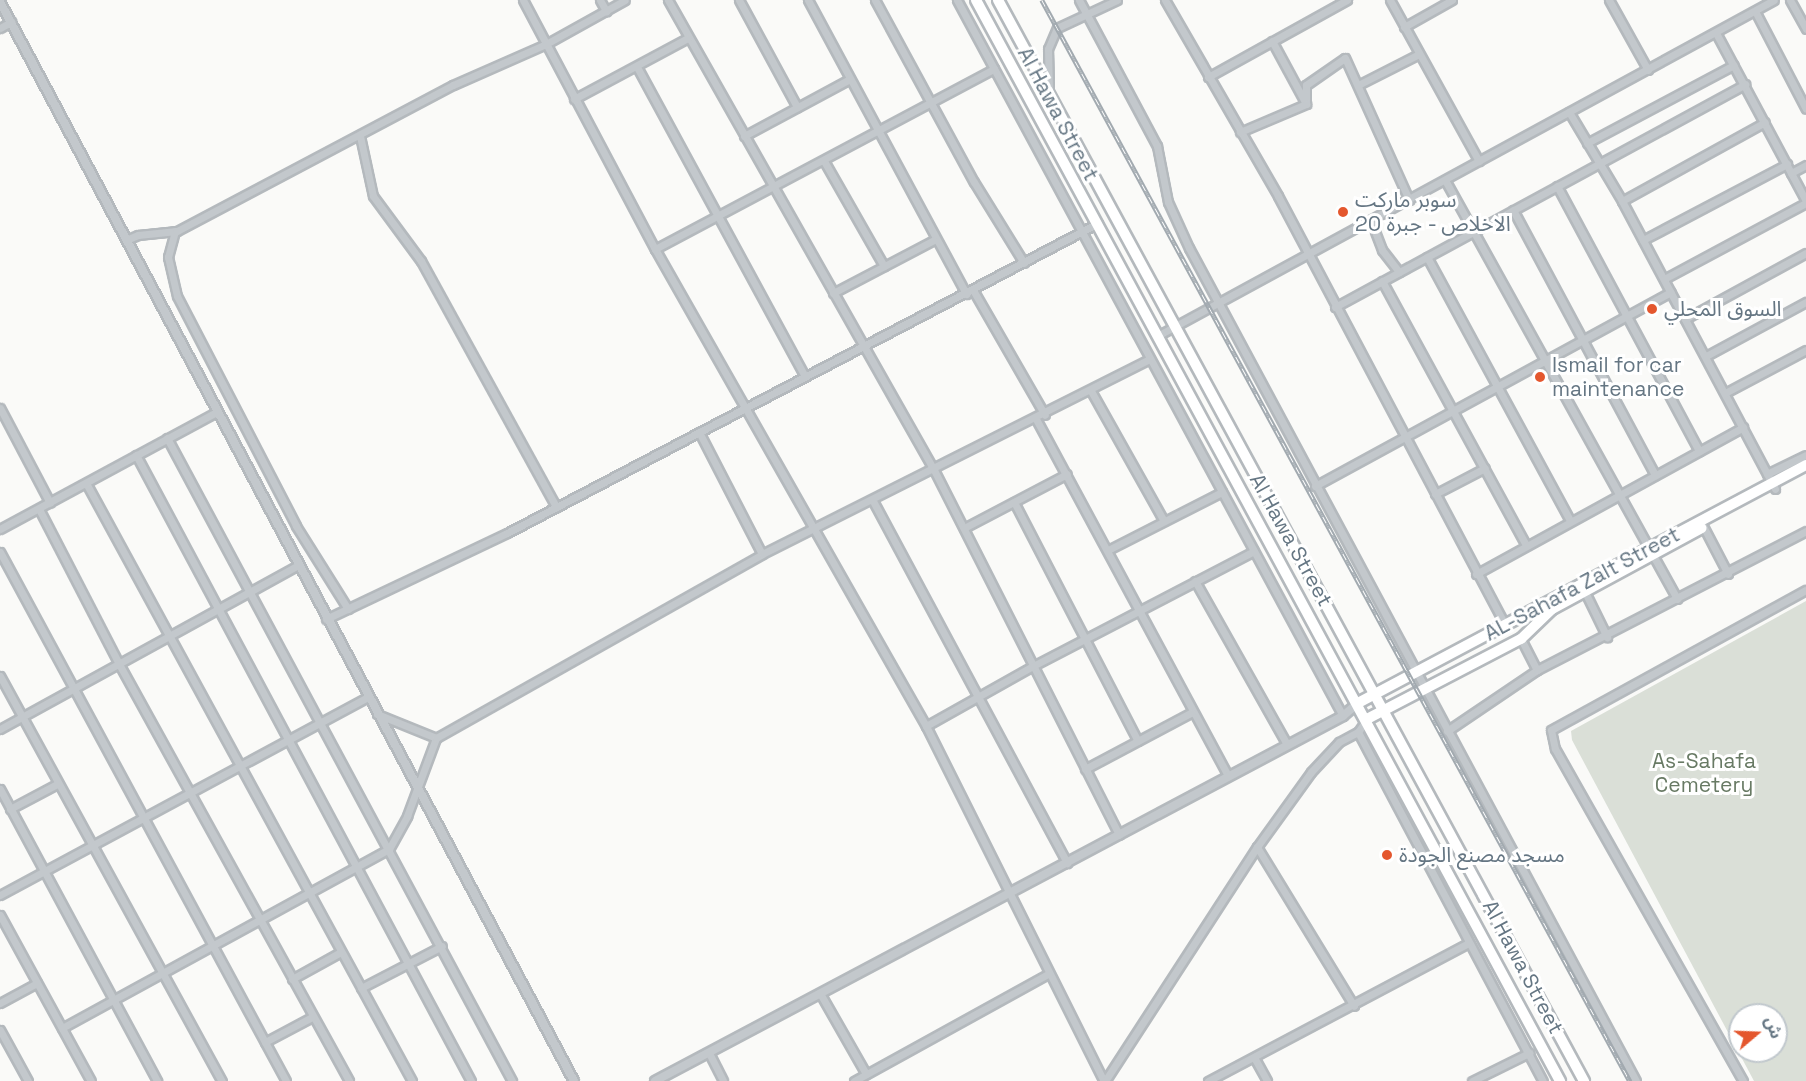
<!DOCTYPE html>
<html>
<head>
<meta charset="utf-8">
<style>
	body { margin:0 }
	#map { position:relative; width:1806px; height:1081px; overflow:hidden; background:#fafaf8; font-family:"Space Grotesk","Noto Sans Arabic",sans-serif }
	div>[style] { position:absolute }
	[style*='--x'] { left:calc(var(--x)*1px); top:calc(var(--y)*1px); width:calc(var(--w)*1px); rotate:calc(var(--a)*1deg) }
	.green>* { inset:0; background:#dadfd7 }
	.roads { filter:drop-shadow(2px 0 #b4b9bd) drop-shadow(-2px 0 #b4b9bd) drop-shadow(0 2px #b4b9bd) drop-shadow(0 -2px #b4b9bd) }
	.minor>* { height:7px; margin:-3.5px; padding:0 3.5px; transform-origin:3.5px; border-radius:3.5px; background:#c3c8cc }
	.tertiary>* { height:8px; margin:-4px; padding:0 4px; transform-origin:4px; border-radius:4px; background:#c3c8cc }
	.trunk>* { height:10px; margin:-5px; padding:0 5px; transform-origin:5px; border-radius:5px; background:#fff }
	.rail>* { height:4.5px; margin-top:-2.25px; transform-origin:0; background:repeating-linear-gradient(90deg,#fff 0 7px,#a2aab0 0 14px); box-sizing:border-box; border-block:2px solid #a2aab0 }
	.dots>* { width:16px; height:16px; translate:-50% -50%; box-sizing:border-box; border:3px solid #fff; border-radius:50% }
	span { translate:-50% -50%; white-space:nowrap; text-align:center; line-height:1.15; -webkit-text-stroke:6px #fff; paint-order:stroke }
	.street-label { font-size:21px; color:#657683 }
	.poi-label { font-size:21px; color:#657683 }
	.left { translate:0 -50%; text-align:left }
	.park-label { font-size:21px; color:#687a64 }
	.north { position:absolute; left:1728px; top:1003px; width:60px; height:60px; box-sizing:border-box; background:#fff; border:2px solid #c1c8cd; border-radius:50%; rotate:71deg; font-size:16px; font-weight:700; line-height:24px; text-align:center; color:#657683 }
	.north::after { content:''; display:block; margin:auto; width:21px; height:27px; background:#e4572e; clip-path:polygon(50% 0,100% 100%,50% 72%,0 100%) }
</style>
</head>
<body>
<div id="map">
	<div class="green">
		<i style="clip-path:polygon(evenodd,1806px 601px,1806px 1081px,1754px 1081px,1572px 740px,1571px 731px,1806px 601px,1740px 1015px,1776px 1015px,1776px 1051px,1740px 1051px,1740px 1015px)"></i>
	</div>
	<div class="roads">
		<div class="minor">
			<i style="--x:523;--y:0;--w:282;--a:62.1"></i>
			<i style="--x:655;--y:249;--w:549;--a:60.4"></i>
			<i style="--x:926;--y:726;--w:397;--a:63.4"></i>
			<i style="--x:600;--y:0;--w:13;--a:61"></i>
			<i style="--x:668;--y:0;--w:540;--a:60.49"></i>
			<i style="--x:934;--y:470;--w:409;--a:63.1"></i>
			<i style="--x:739;--y:0;--w:122;--a:61.5"></i>
			<i style="--x:808;--y:0;--w:334;--a:61.7"></i>
			<i style="--x:875;--y:0;--w:207;--a:61.5"></i>
			<i style="--x:974;--y:182;--w:95;--a:58.3"></i>
			<i style="--x:957;--y:0;--w:813;--a:61.67"></i>
			<i style="--x:1079;--y:0;--w:166;--a:61.9"></i>
			<i style="--x:1157;--y:146;--w:57;--a:78.9"></i>
			<i style="--x:1168;--y:202;--w:51;--a:65.5"></i>
			<i style="--x:1189;--y:248;--w:945;--a:61.78"></i>
			<i style="--x:1165;--y:0;--w:226;--a:60"></i>
			<i style="--x:1278;--y:196;--w:485;--a:62.1"></i>
			<i style="--x:1390;--y:0;--w:184;--a:61.1"></i>
			<i style="--x:1609;--y:0;--w:80;--a:60.9"></i>
			<i style="--x:1790;--y:0;--w:33;--a:61"></i>
			<i style="--x:1755;--y:11;--w:110;--a:62.5"></i>
			<i style="--x:1404;--y:27;--w:55;--a:-29.4"></i>
			<i style="--x:0;--y:28;--w:13;--a:-29"></i>
			<i style="--x:1716;--y:33;--w:191;--a:61.8"></i>
			<i style="--x:1272;--y:41;--w:69;--a:61.6"></i>
			<i style="--x:637;--y:67;--w:352;--a:61.5"></i>
			<i style="--x:1208;--y:77;--w:159;--a:-29"></i>
			<i style="--x:1360;--y:84;--w:66;--a:-27"></i>
			<i style="--x:1049;--y:92;--w:43;--a:-91.3"></i>
			<i style="--x:1048;--y:49;--w:23;--a:-67"></i>
			<i style="--x:1057;--y:28;--w:66;--a:-25"></i>
			<i style="--x:574;--y:99;--w:129;--a:-28.2"></i>
			<i style="--x:1306;--y:104;--w:19;--a:-90"></i>
			<i style="--x:1306;--y:85;--w:47;--a:-34.7"></i>
			<i style="--x:1345;--y:58;--w:156;--a:65.7"></i>
			<i style="--x:1569;--y:112;--w:104;--a:59.2"></i>
			<i style="--x:1622;--y:201;--w:326;--a:62"></i>
			<i style="--x:1240;--y:132;--w:72;--a:-23"></i>
			<i style="--x:360;--y:136;--w:61;--a:77.8"></i>
			<i style="--x:373;--y:196;--w:81;--a:53.6"></i>
			<i style="--x:421;--y:261;--w:281;--a:61.2"></i>
			<i style="--x:744;--y:136;--w:120;--a:-28.3"></i>
			<i style="--x:1587;--y:143;--w:166;--a:-28"></i>
			<i style="--x:824;--y:161;--w:121;--a:60.3"></i>
			<i style="--x:1791;--y:173;--w:17;--a:-28"></i>
			<i style="--x:1445;--y:180;--w:479;--a:61"></i>
			<i style="--x:1557;--y:186;--w:301;--a:61.8"></i>
			<i style="--x:1622;--y:201;--w:163;--a:-28.9"></i>
			<i style="--x:1513;--y:210;--w:301;--a:61.8"></i>
			<i style="--x:1371;--y:221;--w:31;--a:69"></i>
			<i style="--x:1382;--y:250;--w:28;--a:52"></i>
			<i style="--x:175;--y:231;--w:27;--a:105"></i>
			<i style="--x:168;--y:257;--w:40;--a:77"></i>
			<i style="--x:177;--y:296;--w:259;--a:62.6"></i>
			<i style="--x:296;--y:526;--w:98;--a:57.9"></i>
			<i style="--x:126;--y:240;--w:13;--a:-23"></i>
			<i style="--x:138;--y:235;--w:39;--a:-6"></i>
			<i style="--x:177;--y:231;--w:312;--a:-27.9"></i>
			<i style="--x:453;--y:85;--w:102;--a:-23.8"></i>
			<i style="--x:546;--y:44;--w:90;--a:-29.1"></i>
			<i style="--x:1643;--y:240;--w:163;--a:-27.8"></i>
			<i style="--x:655;--y:249;--w:384;--a:-28"></i>
			<i style="--x:1427;--y:257;--w:299;--a:61.5"></i>
			<i style="--x:1664;--y:279;--w:161;--a:-28.2"></i>
			<i style="--x:1382;--y:281;--w:301;--a:61.4"></i>
			<i style="--x:973;--y:290;--w:144;--a:60.1"></i>
			<i style="--x:833;--y:293;--w:114;--a:-27.7"></i>
			<i style="--x:1335;--y:307;--w:467;--a:-28.5"></i>
			<i style="--x:1685;--y:319;--w:138;--a:-28.6"></i>
			<i style="--x:1159;--y:335;--w:700;--a:-28.58"></i>
			<i style="--x:1706;--y:356;--w:114;--a:-28.4"></i>
			<i style="--x:1091;--y:391;--w:149;--a:60.7"></i>
			<i style="--x:1725;--y:393;--w:92;--a:-28"></i>
			<i style="--x:0;--y:408;--w:107;--a:62.2"></i>
			<i style="--x:1036;--y:419;--w:405;--a:61.7"></i>
			<i style="--x:699;--y:432;--w:137;--a:62.7"></i>
			<i style="--x:167;--y:438;--w:730;--a:61.78"></i>
			<i style="--x:136;--y:455;--w:710;--a:61.85"></i>
			<i style="--x:1767;--y:474;--w:43;--a:-26"></i>
			<i style="--x:86;--y:483;--w:681;--a:61.4"></i>
			<i style="--x:1315;--y:486;--w:405;--a:-28.6"></i>
			<i style="--x:1435;--y:494;--w:56;--a:-27.5"></i>
			<i style="--x:873;--y:501;--w:411;--a:61.8"></i>
			<i style="--x:1014;--y:502;--w:269;--a:62.6"></i>
			<i style="--x:39;--y:509;--w:174;--a:62.7"></i>
			<i style="--x:119;--y:664;--w:476;--a:61.1"></i>
			<i style="--x:1703;--y:526;--w:54;--a:62.5"></i>
			<i style="--x:964;--y:528;--w:116;--a:-27.7"></i>
			<i style="--x:0;--y:529;--w:246;--a:-28.4"></i>
			<i style="--x:1108;--y:550;--w:128;--a:-27"></i>
			<i style="--x:0;--y:552;--w:601;--a:61.6"></i>
			<i style="--x:1476;--y:574;--w:305;--a:-28.8"></i>
			<i style="--x:1195;--y:581;--w:187;--a:60.6"></i>
			<i style="--x:1583;--y:588;--w:55;--a:63.9"></i>
			<i style="--x:326;--y:619;--w:200;--a:-25.4"></i>
			<i style="--x:507;--y:533;--w:667;--a:-27.68"></i>
			<i style="--x:1521;--y:639;--w:35;--a:63"></i>
			<i style="--x:0;--y:676;--w:462;--a:61.3"></i>
			<i style="--x:377;--y:714;--w:64;--a:22.1"></i>
			<i style="--x:926;--y:726;--w:123;--a:-29.3"></i>
			<i style="--x:1033;--y:666;--w:249;--a:-27.5"></i>
			<i style="--x:0;--y:729;--w:340;--a:-28.8"></i>
			<i style="--x:1447;--y:731;--w:109;--a:-34.1"></i>
			<i style="--x:1537;--y:670;--w:303;--a:-27.3"></i>
			<i style="--x:1358;--y:732;--w:395;--a:62.1"></i>
			<i style="--x:1085;--y:769;--w:121;--a:-28"></i>
			<i style="--x:0;--y:789;--w:332;--a:61.7"></i>
			<i style="--x:10;--y:809;--w:53;--a:-28"></i>
			<i style="--x:1257;--y:847;--w:186;--a:58.6"></i>
			<i style="--x:0;--y:895;--w:418;--a:-28.3"></i>
			<i style="--x:0;--y:915;--w:189;--a:61.3"></i>
			<i style="--x:292;--y:979;--w:56;--a:-28.9"></i>
			<i style="--x:361;--y:988;--w:91;--a:-27.4"></i>
			<i style="--x:821;--y:995;--w:91;--a:60.3"></i>
			<i style="--x:0;--y:1003;--w:42;--a:-28.4"></i>
			<i style="--x:62;--y:1028;--w:373;--a:-28.7"></i>
			<i style="--x:389;--y:849;--w:38;--a:-61"></i>
			<i style="--x:407;--y:816;--w:83;--a:-69.6"></i>
			<i style="--x:436;--y:738;--w:374;--a:-29.4"></i>
			<i style="--x:762;--y:554;--w:434;--a:-26.7"></i>
			<i style="--x:0;--y:1030;--w:58;--a:61.2"></i>
			<i style="--x:265;--y:1042;--w:53;--a:-28"></i>
			<i style="--x:709;--y:1053;--w:31;--a:63"></i>
			<i style="--x:1255;--y:1059;--w:25;--a:61"></i>
			<i style="--x:854;--y:1081;--w:222;--a:-28.9"></i>
			<i style="--x:1105;--y:1081;--w:279;--a:-57"></i>
			<i style="--x:1257;--y:847;--w:92;--a:-54.2"></i>
			<i style="--x:1311;--y:772;--w:41;--a:-47"></i>
			<i style="--x:1339;--y:742;--w:21;--a:-28"></i>
			<i style="--x:1358;--y:732;--w:16;--a:-55"></i>
			<i style="--x:1208;--y:1081;--w:295;--a:-27.9"></i>
			<i style="--x:1472;--y:1081;--w:64;--a:-26.2"></i>
			<i style="--x:1743;--y:1081;--w:382;--a:-119.5"></i>
			<i style="--x:1555;--y:749;--w:19;--a:-102"></i>
			<i style="--x:1551;--y:730;--w:291;--a:-28.8"></i>
		</div>
		<div class="tertiary">
			<i style="--x:0;--y:2;--w:1222;--a:61.99"></i>
			<i style="--x:655;--y:1081;--w:779;--a:-27.95"></i>
			<i style="--x:1343;--y:716;--w:20;--a:-41"></i>
		</div>
		<div class="trunk">
			<i style="--x:976;--y:0;--w:1229;--a:61.62"></i>
			<i style="--x:998;--y:0;--w:1230;--a:61.54"></i>
			<i style="--x:1358;--y:703;--w:507;--a:-27.98"></i>
			<i style="--x:1367;--y:719;--w:174;--a:-27.5"></i>
			<i style="--x:1521;--y:639;--w:43;--a:-44.1"></i>
			<i style="--x:1552;--y:609;--w:170;--a:-28.4"></i>
		</div>
	</div>
	<div class="rail">
		<i style="--x:1042;--y:0;--w:1231;--a:61.46"></i>
	</div>
	<div class="dots">
		<i style="left:1343px;top:212px;background:#e4572e"></i>
		<i style="left:1652px;top:309px;background:#e4572e"></i>
		<i style="left:1540px;top:377px;background:#e4572e"></i>
		<i style="left:1387px;top:855px;background:#e4572e"></i>
	</div>
	<div class="street-label">
		<span style="left:1058px;top:114px;rotate:62deg">Al Hawa Street</span>
		<span style="left:1291px;top:540px;rotate:61deg">Al Hawa Street</span>
		<span style="left:1582px;top:584px;rotate:-28deg">AL-Sahafa Zalt Street</span>
		<span style="left:1523px;top:967px;rotate:62deg">Al Hawa Street</span>
	</div>
	<div class="poi-label">
		<span class="left" style="left:1355px;top:212px">سوبر ماركت<br>الاخلاص - جبرة 20</span>
		<span class="left" style="left:1664px;top:309px">السوق المحلي</span>
		<span class="left" style="left:1552px;top:377px">Ismail for car<br>maintenance</span>
		<span class="left" style="left:1399px;top:855px">مسجد مصنع الجودة</span>
	</div>
	<div class="park-label">
		<span style="left:1704px;top:773px">As-Sahafa<br>Cemetery</span>
	</div>
	<div class="north">ش</div>
</div>
</body>
</html>
